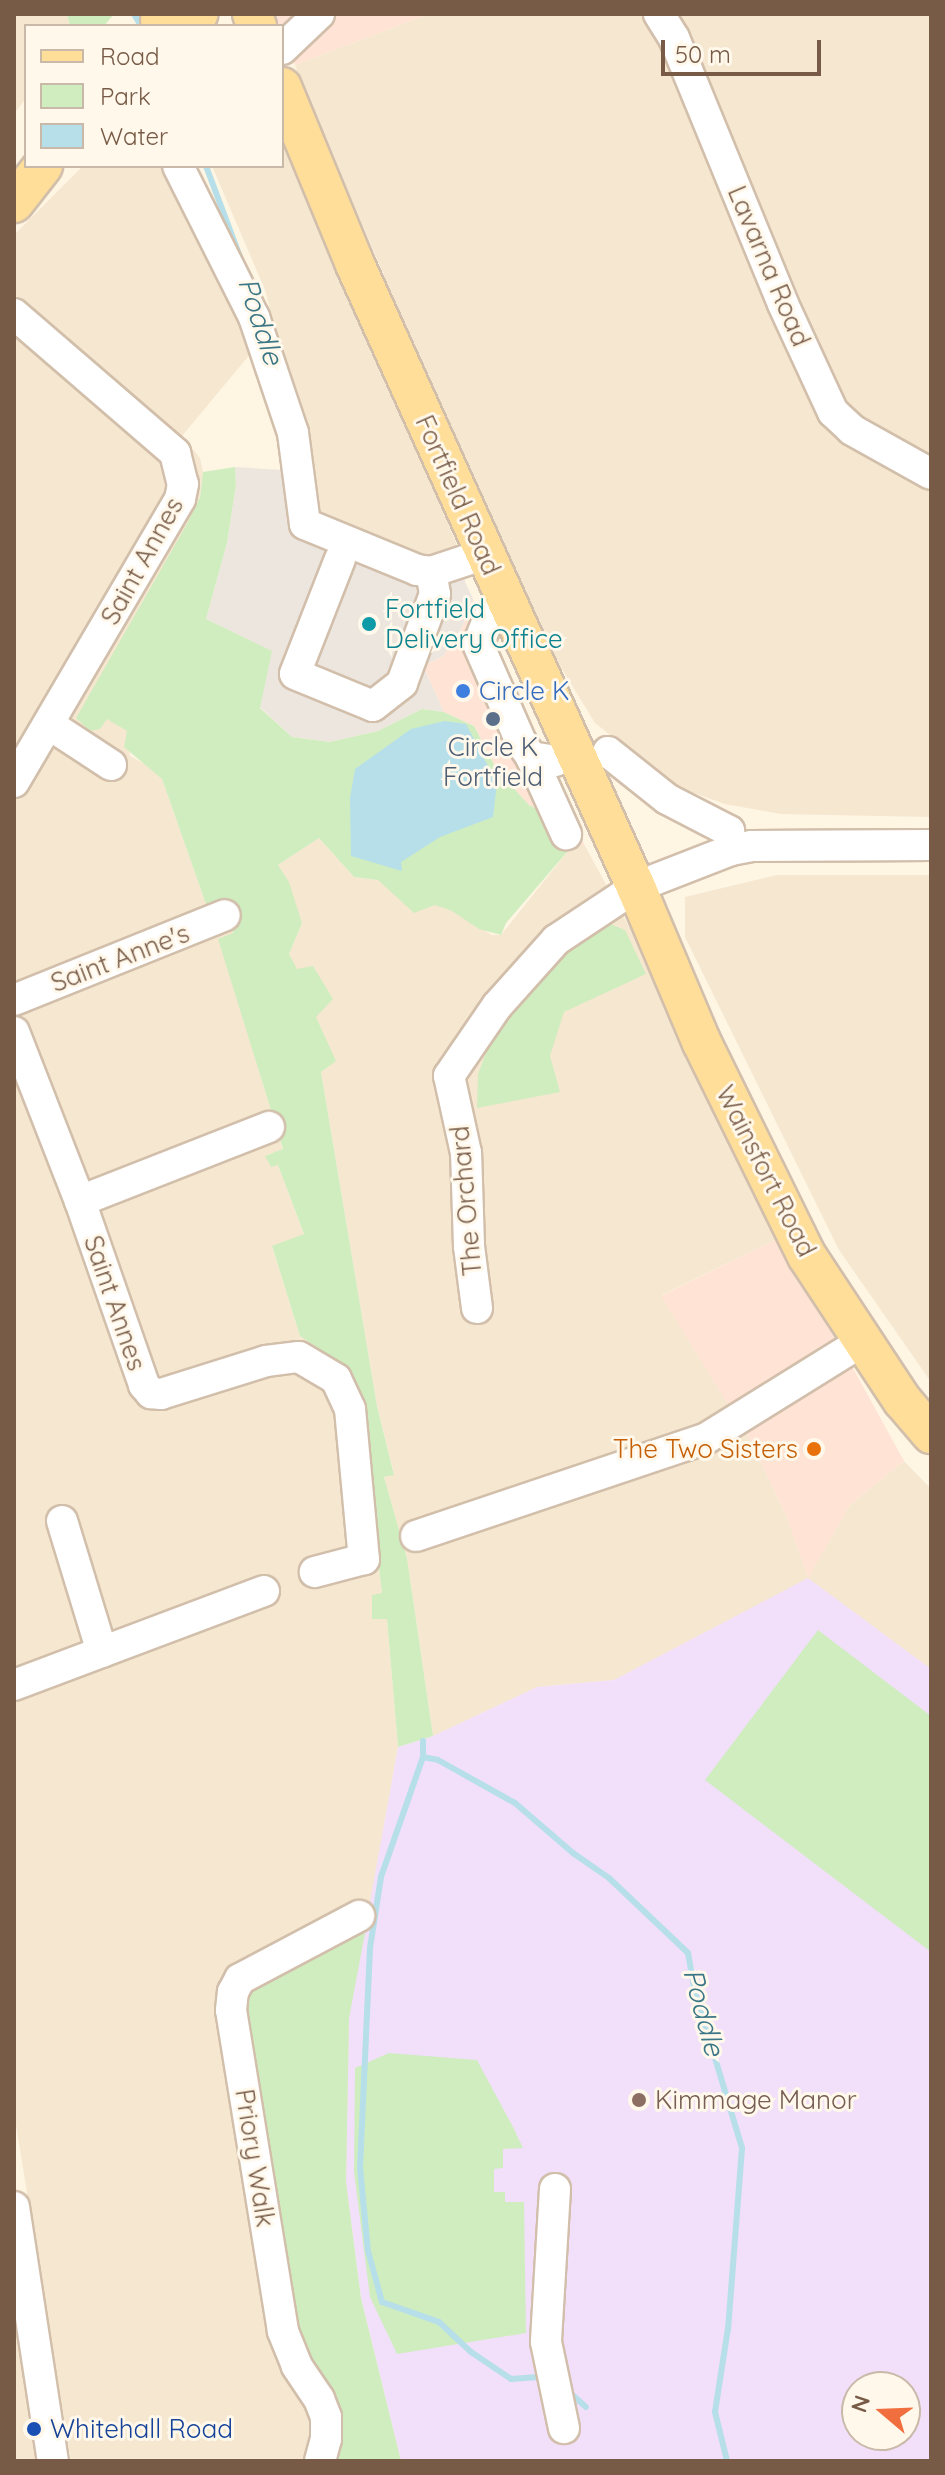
<!DOCTYPE html>
<html>
<head>
<meta charset="utf-8">
<style>
	body { margin:0 }
	#map { position:relative; width:945px; height:2475px; overflow:hidden; background:#fef5e3; font-family:Quicksand,sans-serif }
	div>[style] { position:absolute }
	[style*='--x'] { left:calc(var(--x)*1px); top:calc(var(--y)*1px); width:calc(var(--w)*1px); rotate:calc(var(--a)*1deg) }
	.residential>* { inset:0; background:#f6e7d0 }
	.commercial>* { inset:0; background:#ffe4d6 }
	.industrial>* { inset:0; background:#ede6de }
	.education>* { inset:0; background:#f2dffa }
	.green>* { inset:0; background:#d0edc0 }
	.water>* { inset:0; background:#b6dfe9 }
	.stream>* { height:6px; margin:-3px; padding:0 3px; transform-origin:3px; border-radius:3px; background:#b6dfe9 }
	.roads { filter:drop-shadow(2px 0 #d2bfab) drop-shadow(-2px 0 #d2bfab) drop-shadow(0 2px #d2bfab) drop-shadow(0 -2px #d2bfab) }
	.minor>* { height:30px; margin:-15px; padding:0 15px; transform-origin:15px; border-radius:15px; background:#fff }
	.major>* { height:38px; margin:-19px; padding:0 19px; transform-origin:19px; border-radius:19px; background:#ffde99 }
	.dots>* { width:22px; height:22px; translate:-50% -50%; box-sizing:border-box; border:4px solid #fff8eb; border-radius:50% }
	span { translate:-50% -50%; white-space:nowrap; text-align:center; line-height:1.15; -webkit-text-stroke:6px #fff8eb; paint-order:stroke }
	.street-label { font-size:26px; color:#785b47 }
	.culture-label { font-size:26px; color:#0d838f }
	.left { translate:0 -50%; text-align:left }
	.shop-label { font-size:26px; color:#366cbe }
	.service-label { font-size:26px; color:#4e5e75 }
	.food-label { font-size:26px; color:#c56008 }
	.right { translate:-100% -50%; text-align:right }
	.education-label { font-size:26px; color:#785e54 }
	.transit-label { font-size:26px; color:#164399 }
	.water-label { font-size:28px; color:#3b7686; font-style:italic }
	.frame { position:absolute; inset:0; border:16px solid #785b47; pointer-events:none }
	.legend { position:absolute; left:24px; top:24px; width:260px; height:144px; box-sizing:border-box; background:#fff8eb; border:2px solid #c9b9a9; margin:0; padding:10px 14px; list-style:none; font-size:24px; color:#785b47 }
	.legend li { display:flex; align-items:center; gap:16px; height:40px }
	.legend b { width:40px; border:2px solid #c9b9a9 }
	.north { position:absolute; left:841px; top:2371px; width:80px; height:80px; box-sizing:border-box; background:#fff8eb; border:2px solid #c9b9a9; border-radius:50%; rotate:289deg; font-size:22px; font-weight:700; line-height:32px; text-align:center; color:#785b47 }
	.north::after { content:''; display:block; margin:auto; width:28px; height:36px; background:#f16f3e; clip-path:polygon(50% 0,100% 100%,50% 72%,0 100%) }
	.scale { position:absolute; left:661px; top:40px; width:160px; height:36px; box-sizing:border-box; border:4px solid #785b47; border-top:0; padding-left:10px; font-size:24px; line-height:28px; white-space:nowrap; color:#785b47; -webkit-text-stroke:6px #fff8eb; paint-order:stroke }
</style>
</head>
<body>
<div id="map">
	<div class="residential">
		<i style="clip-path:polygon(14px 14px,67px 14px,70px 26px,26px 26px,26px 98px,14px 114px)"></i>
		<i style="clip-path:polygon(429px 14px,931px 14px,931px 817px,781px 814px,725px 804px,675px 786px,595px 723px,554px 656px,446px 422px,295px 65px)"></i>
		<i style="clip-path:polygon(282px 127px,462px 557px,416px 564px,316px 516px,314px 472px,265px 290px,212px 166px,282px 166px)"></i>
		<i style="clip-path:polygon(83px 166px,177px 166px,256px 347px,182px 436px,200px 458px,203px 472px,200px 497px,107px 719px,128px 731px,130px 756px,152px 768px,162px 779px,207px 907px,223px 901px,233px 934px,219px 939px,283px 1150px,266px 1155px,278px 1164px,304px 1235px,272px 1247px,300px 1336px,342px 1363px,356px 1386px,382px 1593px,373px 1619px,387px 1619px,398px 1747px,366px 1928px,330px 2461px,71px 2461px,14px 2113px,14px 235px)"></i>
		<i style="clip-path:polygon(319px 838px,354px 877px,378px 880px,452px 911px,492px 935px,501px 935px,568px 851px,584px 844px,653px 971px,781px 1237px,662px 1295px,750px 1440px,786px 1515px,808px 1577px,850px 1505px,904px 1461px,931px 1489px,931px 1669px,808px 1579px,614px 1680px,537px 1687px,433px 1736px,407px 1558px,384px 1477px,394px 1474px,377px 1406px,321px 1072px,335px 1061px,289px 954px,302px 923px,278px 865px)"></i>
		<i style="clip-path:polygon(777px 875px,931px 875px,931px 1382px,839px 1250px,685px 937px,685px 897px)"></i>
		<i style="clip-path:polygon(14px 2275px,40px 2461px,14px 2461px)"></i>
	</div>
	<div class="commercial">
		<i style="clip-path:polygon(271px 14px,429px 14px,295px 65px,282px 36px,282px 26px,277px 26px)"></i>
		<i style="clip-path:polygon(473px 599px,584px 844px,568px 851px,550px 832px,539px 810px,529px 805px,497px 770px,474px 726px,444px 712px,423px 666px,443px 656px,459px 635px)"></i>
		<i style="clip-path:polygon(781px 1237px,904px 1461px,850px 1505px,808px 1578px,786px 1515px,750px 1440px,661px 1296px)"></i>
	</div>
	<div class="industrial">
		<i style="clip-path:polygon(235px 467px,314px 472px,317px 516px,416px 564px,462px 557px,465px 582px,473px 599px,459px 635px,443px 656px,423px 666px,444px 712px,422px 709px,378px 731px,330px 742px,292px 737px,260px 707px,271px 651px,206px 619px,227px 543px,236px 485px)"></i>
	</div>
	<div class="education">
		<i style="clip-path:polygon(evenodd,808px 1578px,931px 1669px,931px 2461px,401px 2461px,361px 2298px,346px 2182px,349px 2018px,398px 1747px,433px 1736px,537px 1687px,614px 1680px,808px 1578px,857px 2387px,905px 2387px,905px 2435px,857px 2435px,857px 2387px)"></i>
	</div>
	<div class="green">
		<i style="clip-path:polygon(67px 14px,114px 14px,104px 26px,70px 26px)"></i>
		<i style="clip-path:polygon(235px 467px,236px 485px,227px 543px,206px 619px,272px 651px,260px 708px,292px 737px,330px 742px,378px 731px,422px 709px,444px 712px,474px 726px,497px 770px,529px 805px,539px 810px,550px 832px,568px 851px,506px 923px,501px 935px,479px 929px,452px 911px,435px 905px,414px 913px,378px 880px,354px 877px,319px 838px,278px 865px,289px 882px,302px 923px,289px 954px,297px 969px,313px 966px,333px 999px,316px 1017px,336px 1061px,321px 1072px,377px 1406px,394px 1475px,384px 1477px,407px 1558px,433px 1736px,398px 1747px,387px 1619px,372px 1619px,372px 1595px,382px 1593px,356px 1386px,341px 1363px,300px 1336px,272px 1246px,304px 1234px,278px 1165px,271px 1167px,265px 1156px,283px 1149px,218px 939px,233px 933px,224px 901px,207px 907px,162px 779px,124px 747px,127px 731px,107px 719px,100px 729px,90px 731px,76px 718px,187px 524px,200px 497px,203px 472px)"></i>
		<i style="clip-path:polygon(608px 923px,625px 930px,646px 974px,564px 1012px,550px 1056px,560px 1092px,477px 1108px,478px 1074px,494px 1032px,557px 949px)"></i>
		<i style="clip-path:polygon(818px 1630px,931px 1716px,931px 1952px,705px 1780px)"></i>
		<i style="clip-path:polygon(366px 1928px,349px 2018px,346px 2182px,361px 2298px,401px 2461px,330px 2461px,302px 2358px,241px 2014px,245px 1994px,252px 1985px)"></i>
		<i style="clip-path:polygon(389px 2053px,477px 2060px,513px 2127px,523px 2148px,503px 2149px,503px 2168px,494px 2169px,494px 2192px,505px 2192px,505px 2202px,524px 2202px,526px 2333px,397px 2354px,370px 2297px,354px 2172px,355px 2068px)"></i>
	</div>
	<div class="water">
		<i style="clip-path:polygon(445px 721px,466px 724px,497px 783px,493px 817px,440px 837px,401px 862px,402px 871px,351px 856px,350px 798px,355px 769px,411px 729px)"></i>
	</div>
	<div class="stream">
		<i style="--x:134;--y:14;--w:14;--a:60"></i>
		<i style="--x:206;--y:166;--w:97;--a:69.5"></i>
		<i style="--x:423;--y:1741;--w:16;--a:90"></i>
		<i style="--x:423;--y:1757;--w:127;--a:109.3"></i>
		<i style="--x:381;--y:1877;--w:72;--a:98.8"></i>
		<i style="--x:370;--y:1948;--w:219;--a:92.6"></i>
		<i style="--x:360;--y:2167;--w:84;--a:84.6"></i>
		<i style="--x:368;--y:2251;--w:53;--a:74.6"></i>
		<i style="--x:382;--y:2302;--w:60;--a:19.3"></i>
		<i style="--x:439;--y:2322;--w:44;--a:43.2"></i>
		<i style="--x:471;--y:2352;--w:48;--a:34"></i>
		<i style="--x:511;--y:2379;--w:27;--a:-4"></i>
		<i style="--x:423;--y:1757;--w:15;--a:11"></i>
		<i style="--x:438;--y:1760;--w:88;--a:29.2"></i>
		<i style="--x:515;--y:1803;--w:77;--a:40.8"></i>
		<i style="--x:573;--y:1853;--w:44;--a:34.8"></i>
		<i style="--x:609;--y:1878;--w:109;--a:43.5"></i>
		<i style="--x:688;--y:1953;--w:36;--a:80"></i>
		<i style="--x:694;--y:1988;--w:167;--a:73.3"></i>
		<i style="--x:742;--y:2148;--w:181;--a:94.4"></i>
		<i style="--x:728;--y:2328;--w:85;--a:98.8"></i>
		<i style="--x:715;--y:2412;--w:50;--a:76.2"></i>
		<i style="--x:568;--y:2391;--w:24;--a:42"></i>
	</div>
	<div class="roads">
		<div class="minor">
			<i style="--x:659;--y:14;--w:28;--a:58"></i>
			<i style="--x:674;--y:38;--w:287;--a:67.7"></i>
			<i style="--x:783;--y:304;--w:119;--a:65.2"></i>
			<i style="--x:833;--y:412;--w:26;--a:43"></i>
			<i style="--x:852;--y:430;--w:90;--a:29.1"></i>
			<i style="--x:282;--y:49;--w:51;--a:-43.4"></i>
			<i style="--x:178;--y:166;--w:169;--a:63.3"></i>
			<i style="--x:254;--y:317;--w:122;--a:71.4"></i>
			<i style="--x:293;--y:433;--w:92;--a:82.5"></i>
			<i style="--x:305;--y:524;--w:121;--a:22.3"></i>
			<i style="--x:417;--y:570;--w:14;--a:8"></i>
			<i style="--x:431;--y:572;--w:57;--a:-18.4"></i>
			<i style="--x:14;--y:314;--w:213;--a:40.8"></i>
			<i style="--x:175;--y:453;--w:32;--a:76"></i>
			<i style="--x:183;--y:484;--w:15;--a:101"></i>
			<i style="--x:180;--y:499;--w:328;--a:120.4"></i>
			<i style="--x:340;--y:559;--w:123;--a:111.4"></i>
			<i style="--x:295;--y:674;--w:84;--a:22.3"></i>
			<i style="--x:373;--y:706;--w:37;--a:-38"></i>
			<i style="--x:402;--y:683;--w:95;--a:-69.7"></i>
			<i style="--x:435;--y:594;--w:22;--a:-100"></i>
			<i style="--x:504;--y:597;--w:23;--a:128"></i>
			<i style="--x:490;--y:615;--w:31;--a:112"></i>
			<i style="--x:478;--y:644;--w:107;--a:66.3"></i>
			<i style="--x:521;--y:742;--w:18;--a:56"></i>
			<i style="--x:531;--y:757;--w:24;--a:9"></i>
			<i style="--x:555;--y:761;--w:20;--a:-24"></i>
			<i style="--x:50;--y:725;--w:73;--a:33.3"></i>
			<i style="--x:608;--y:752;--w:75;--a:38.5"></i>
			<i style="--x:667;--y:799;--w:70;--a:27.3"></i>
			<i style="--x:729;--y:831;--w:19;--a:84"></i>
			<i style="--x:531;--y:757;--w:85;--a:65.6"></i>
			<i style="--x:14;--y:1000;--w:227;--a:-21.9"></i>
			<i style="--x:14;--y:1032;--w:181;--a:68.7"></i>
			<i style="--x:80;--y:1201;--w:195;--a:70.8"></i>
			<i style="--x:144;--y:1385;--w:11;--a:49"></i>
			<i style="--x:151;--y:1393;--w:10;--a:6"></i>
			<i style="--x:161;--y:1394;--w:110;--a:-17.4"></i>
			<i style="--x:266;--y:1361;--w:33;--a:-7"></i>
			<i style="--x:299;--y:1357;--w:43;--a:30.7"></i>
			<i style="--x:336;--y:1379;--w:33;--a:65"></i>
			<i style="--x:350;--y:1409;--w:151;--a:84.7"></i>
			<i style="--x:364;--y:1559;--w:51;--a:165.1"></i>
			<i style="--x:80;--y:1201;--w:203;--a:-21.4"></i>
			<i style="--x:477;--y:1308;--w:63;--a:-97.4"></i>
			<i style="--x:469;--y:1246;--w:93;--a:-91.8"></i>
			<i style="--x:466;--y:1153;--w:79;--a:-102.4"></i>
			<i style="--x:449;--y:1076;--w:85;--a:-55.6"></i>
			<i style="--x:497;--y:1006;--w:89;--a:-48.2"></i>
			<i style="--x:556;--y:940;--w:96;--a:-33.5"></i>
			<i style="--x:636;--y:887;--w:102;--a:-21.3"></i>
			<i style="--x:731;--y:850;--w:20;--a:-11"></i>
			<i style="--x:751;--y:846;--w:180;--a:-0.3"></i>
			<i style="--x:62;--y:1521;--w:137;--a:73"></i>
			<i style="--x:416;--y:1536;--w:305;--a:-18.6"></i>
			<i style="--x:705;--y:1439;--w:186;--a:-31.8"></i>
			<i style="--x:14;--y:1685;--w:267;--a:-20.6"></i>
			<i style="--x:555;--y:2189;--w:153;--a:93.4"></i>
			<i style="--x:546;--y:2342;--w:88;--a:78.2"></i>
			<i style="--x:14;--y:2207;--w:257;--a:81.3"></i>
			<i style="--x:320;--y:2461;--w:23;--a:-75"></i>
			<i style="--x:326;--y:2439;--w:22;--a:-90"></i>
			<i style="--x:326;--y:2417;--w:19;--a:-111"></i>
			<i style="--x:319;--y:2399;--w:40;--a:-124"></i>
			<i style="--x:297;--y:2366;--w:38;--a:-112"></i>
			<i style="--x:283;--y:2331;--w:325;--a:-99.2"></i>
			<i style="--x:231;--y:2010;--w:18;--a:-84"></i>
			<i style="--x:233;--y:1992;--w:15;--a:-62"></i>
			<i style="--x:240;--y:1979;--w:135;--a:-27.9"></i>
		</div>
		<div class="major">
			<i style="--x:252;--y:14;--w:13;--a:67"></i>
			<i style="--x:160;--y:20;--w:39;--a:-9"></i>
			<i style="--x:282;--y:87;--w:189;--a:67.6"></i>
			<i style="--x:354;--y:262;--w:686;--a:65.72"></i>
			<i style="--x:636;--y:887;--w:169;--a:67.1"></i>
			<i style="--x:702;--y:1043;--w:237;--a:63.8"></i>
			<i style="--x:807;--y:1256;--w:173;--a:56.6"></i>
			<i style="--x:902;--y:1400;--w:45;--a:49.5"></i>
			<i style="--x:14;--y:203;--w:47;--a:-51.9"></i>
		</div>
	</div>
	<div class="dots">
		<i style="left:369px;top:624px;background:#0f9aa8"></i>
		<i style="left:463px;top:691px;background:#3f7fe0"></i>
		<i style="left:493px;top:719px;background:#5c6f8a"></i>
		<i style="left:814px;top:1449px;background:#e8710a"></i>
		<i style="left:639px;top:2100px;background:#8d6e63"></i>
		<i style="left:34px;top:2429px;background:#1a4fb4"></i>
	</div>
	<div class="street-label">
		<span style="left:769px;top:266px;rotate:67deg">Lavarna Road</span>
		<span style="left:458px;top:495px;rotate:66deg">Fortfield Road</span>
		<span style="left:142px;top:561px;rotate:-61deg">Saint Annes</span>
		<span style="left:120px;top:958px;rotate:-21deg">Saint Anne's</span>
		<span style="left:766px;top:1171px;rotate:63deg">Wainsfort Road</span>
		<span style="left:466px;top:1201px;rotate:-95deg">The Orchard</span>
		<span style="left:115px;top:1303px;rotate:71deg">Saint Annes</span>
		<span style="left:255px;top:2158px;rotate:81deg">Priory Walk</span>
	</div>
	<div class="culture-label">
		<span class="left" style="left:385px;top:624px">Fortfield<br>Delivery Office</span>
	</div>
	<div class="shop-label">
		<span class="left" style="left:479px;top:691px">Circle K</span>
	</div>
	<div class="service-label">
		<span style="left:493px;top:762px">Circle K<br>Fortfield</span>
	</div>
	<div class="food-label">
		<span class="right" style="left:798px;top:1449px">The Two Sisters</span>
	</div>
	<div class="education-label">
		<span class="left" style="left:655px;top:2100px">Kimmage Manor</span>
	</div>
	<div class="transit-label">
		<span class="left" style="left:50px;top:2429px">Whitehall Road</span>
	</div>
	<div class="water-label">
		<span style="left:261px;top:321px;rotate:72deg">Poddle</span>
		<span style="left:704px;top:2012px;rotate:75deg">Poddle</span>
	</div>
	<div class="frame"></div>
	<ul class="legend">
	<li><b style="height:10px;background:#ffde99"></b>Road</li>
	<li><b style="height:22px;background:#d0edc0"></b>Park</li>
	<li><b style="height:22px;background:#b6dfe9"></b>Water</li>
	</ul>
	<div class="north">N</div>
	<div class="scale">50 m</div>
</div>
</body>
</html>
